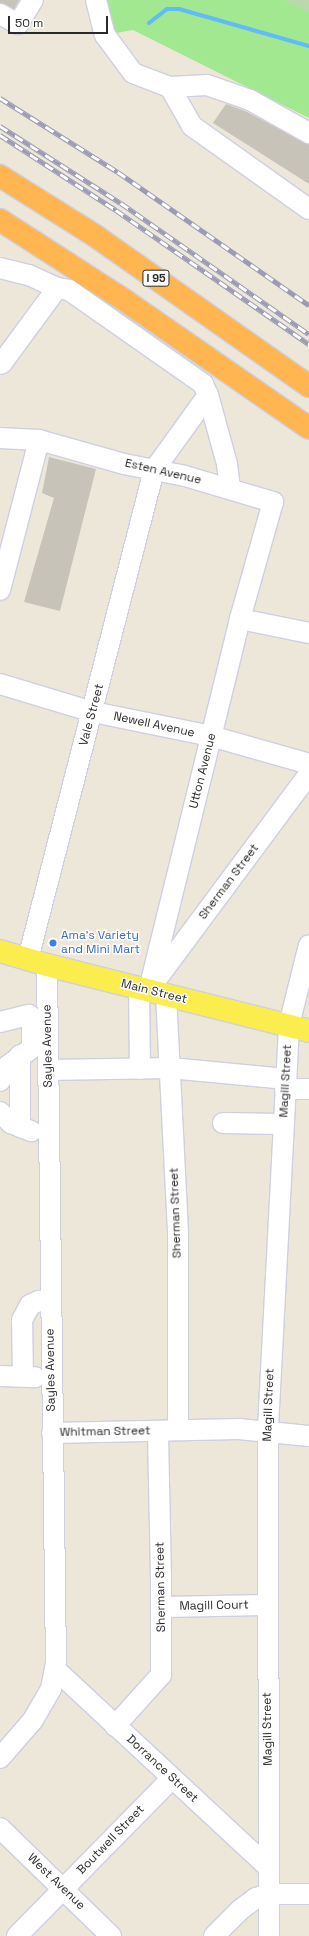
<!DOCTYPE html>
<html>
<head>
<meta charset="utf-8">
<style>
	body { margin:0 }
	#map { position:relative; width:309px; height:1936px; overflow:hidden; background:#ece7d9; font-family:"Space Grotesk",sans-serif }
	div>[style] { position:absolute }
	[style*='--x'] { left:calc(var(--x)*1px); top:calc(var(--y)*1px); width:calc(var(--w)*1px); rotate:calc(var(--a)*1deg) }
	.green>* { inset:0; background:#a1e890 }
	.cemetery>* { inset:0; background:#bcd8ae }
	.stream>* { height:4px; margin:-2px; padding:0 2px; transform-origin:2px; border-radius:2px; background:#61baf9 }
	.building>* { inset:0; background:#c7c3b9 }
	.roads { filter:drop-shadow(1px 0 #cecfe3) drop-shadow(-1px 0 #cecfe3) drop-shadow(0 1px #cecfe3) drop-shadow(0 -1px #cecfe3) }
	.minor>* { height:20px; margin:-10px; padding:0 10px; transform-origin:10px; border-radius:10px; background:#fff }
	.major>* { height:22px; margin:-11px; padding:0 11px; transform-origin:11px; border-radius:11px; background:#fced4e }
	.highway>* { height:22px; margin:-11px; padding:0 11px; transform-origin:11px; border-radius:11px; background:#ffb651 }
	.rail>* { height:4.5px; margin-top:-2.25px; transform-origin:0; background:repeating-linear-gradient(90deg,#fff 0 9px,#9b9bb5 0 18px); box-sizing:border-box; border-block:1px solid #9b9bb5 }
	.dots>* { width:11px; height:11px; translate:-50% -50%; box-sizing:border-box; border:2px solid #fff; border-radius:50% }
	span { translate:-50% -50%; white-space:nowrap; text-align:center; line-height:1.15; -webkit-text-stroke:3px #fff; paint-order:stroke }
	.shield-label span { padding:1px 3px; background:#fff; border:1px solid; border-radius:3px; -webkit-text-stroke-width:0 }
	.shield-label { font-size:11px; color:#292929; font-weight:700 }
	.street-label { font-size:12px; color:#292929 }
	.shop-label { font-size:12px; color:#366cbe }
	.left { translate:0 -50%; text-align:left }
	.scale { position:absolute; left:8px; top:16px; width:100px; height:18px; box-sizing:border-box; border:2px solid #292929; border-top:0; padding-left:5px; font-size:12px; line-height:14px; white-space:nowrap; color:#292929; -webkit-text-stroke:3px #fff; paint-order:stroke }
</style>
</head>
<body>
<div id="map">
	<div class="green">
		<i style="clip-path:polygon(93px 0,309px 0,309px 118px,133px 30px,99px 36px)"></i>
	</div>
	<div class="cemetery">
		<i style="clip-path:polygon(284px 0,309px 0,309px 12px)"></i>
	</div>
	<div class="stream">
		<i style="--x:149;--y:23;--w:23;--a:-38"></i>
		<i style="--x:167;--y:9;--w:12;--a:0"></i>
		<i style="--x:179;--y:9;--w:135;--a:15.9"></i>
	</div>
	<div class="building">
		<i style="clip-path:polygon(0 0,19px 0,14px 9px,0 3px)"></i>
		<i style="clip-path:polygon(226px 104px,245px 111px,309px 144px,309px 184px,213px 123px)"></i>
		<i style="clip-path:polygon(49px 457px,96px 469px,60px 611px,24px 602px,54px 498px,42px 493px)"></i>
	</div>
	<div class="roads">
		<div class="minor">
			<i style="--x:96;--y:0;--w:36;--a:76"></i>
			<i style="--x:105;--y:35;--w:47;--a:53.6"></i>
			<i style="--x:133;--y:73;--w:40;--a:21"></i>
			<i style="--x:170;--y:87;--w:37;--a:-3"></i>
			<i style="--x:207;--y:85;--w:46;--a:19.2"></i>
			<i style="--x:250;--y:100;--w:68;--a:29.2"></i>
			<i style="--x:0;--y:14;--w:21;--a:29"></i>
			<i style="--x:18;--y:24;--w:28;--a:-58"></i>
			<i style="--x:170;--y:87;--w:45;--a:60.6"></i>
			<i style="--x:192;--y:126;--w:143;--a:35.4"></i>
			<i style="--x:0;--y:268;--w:30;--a:14"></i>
			<i style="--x:29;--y:275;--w:31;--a:25"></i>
			<i style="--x:57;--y:288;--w:12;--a:9"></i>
			<i style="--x:69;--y:290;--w:164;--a:35"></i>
			<i style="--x:203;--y:384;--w:12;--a:66"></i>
			<i style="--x:208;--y:395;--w:72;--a:74.6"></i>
			<i style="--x:227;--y:464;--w:24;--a:83"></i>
			<i style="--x:0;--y:364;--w:2;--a:-27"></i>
			<i style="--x:2;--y:363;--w:93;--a:-53.7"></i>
			<i style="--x:0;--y:438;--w:39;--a:3"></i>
			<i style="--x:39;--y:440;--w:88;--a:15.8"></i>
			<i style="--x:124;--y:464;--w:62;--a:11.1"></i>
			<i style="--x:185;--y:476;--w:92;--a:16.5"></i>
			<i style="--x:273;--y:502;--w:122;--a:105.8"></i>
			<i style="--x:240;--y:619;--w:382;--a:103.8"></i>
			<i style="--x:0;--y:590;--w:155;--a:-75.4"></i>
			<i style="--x:240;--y:619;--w:70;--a:11.5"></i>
			<i style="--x:0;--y:684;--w:97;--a:16.8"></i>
			<i style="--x:93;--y:712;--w:120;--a:11.5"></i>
			<i style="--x:211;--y:736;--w:102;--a:15.9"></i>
			<i style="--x:28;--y:959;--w:505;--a:-75.55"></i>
			<i style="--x:154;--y:470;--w:92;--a:-54.2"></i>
			<i style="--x:153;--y:984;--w:262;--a:-53.4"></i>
			<i style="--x:139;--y:988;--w:81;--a:89.3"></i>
			<i style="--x:166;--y:995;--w:240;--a:87.1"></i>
			<i style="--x:178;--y:1235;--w:195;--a:90"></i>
			<i style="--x:0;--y:1022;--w:30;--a:-14"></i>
			<i style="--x:29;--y:1015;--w:4;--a:45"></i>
			<i style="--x:32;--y:1018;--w:30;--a:90"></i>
			<i style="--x:48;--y:1070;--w:122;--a:-0.9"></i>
			<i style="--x:170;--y:1068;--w:117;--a:5.4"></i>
			<i style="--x:0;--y:1081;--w:15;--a:-67"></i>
			<i style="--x:6;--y:1067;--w:29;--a:-36"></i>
			<i style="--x:285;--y:1089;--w:24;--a:0"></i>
			<i style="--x:0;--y:1112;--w:16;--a:45"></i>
			<i style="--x:11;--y:1123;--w:22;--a:22"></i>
			<i style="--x:223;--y:1123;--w:60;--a:1"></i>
			<i style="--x:20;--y:1127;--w:72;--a:-90"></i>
			<i style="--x:0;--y:1376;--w:35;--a:2"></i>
			<i style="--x:23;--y:1376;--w:56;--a:-91"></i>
			<i style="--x:22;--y:1320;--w:17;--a:-62"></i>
			<i style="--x:30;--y:1305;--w:10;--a:-24"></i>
			<i style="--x:39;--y:1301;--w:11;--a:-5"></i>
			<i style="--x:52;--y:1433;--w:187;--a:-1.2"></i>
			<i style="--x:239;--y:1429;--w:70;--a:5.7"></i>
			<i style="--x:161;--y:1607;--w:107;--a:-1.1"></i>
			<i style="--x:55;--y:1669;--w:292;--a:42.9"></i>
			<i style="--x:115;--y:1726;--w:69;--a:-48"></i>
			<i style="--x:161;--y:1675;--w:98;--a:-90"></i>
			<i style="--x:161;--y:1577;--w:146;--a:-91.2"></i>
			<i style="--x:0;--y:1758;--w:50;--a:-49"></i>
			<i style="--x:33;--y:1720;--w:36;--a:-60"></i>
			<i style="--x:51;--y:1689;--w:25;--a:-79"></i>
			<i style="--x:56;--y:1664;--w:699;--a:-90.74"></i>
			<i style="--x:0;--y:1828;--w:155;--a:44.2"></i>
			<i style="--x:17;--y:1936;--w:221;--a:-45.5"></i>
			<i style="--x:214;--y:1936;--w:37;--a:-45"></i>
			<i style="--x:240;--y:1910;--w:20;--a:-37"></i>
			<i style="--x:256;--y:1898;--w:14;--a:-17"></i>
			<i style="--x:269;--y:1894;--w:40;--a:0"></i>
			<i style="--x:269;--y:1936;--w:508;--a:-90.11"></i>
			<i style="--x:268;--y:1428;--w:404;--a:-87"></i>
			<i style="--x:289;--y:1025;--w:82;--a:-76"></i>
		</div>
		<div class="major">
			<i style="--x:0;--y:951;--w:49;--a:16.6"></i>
			<i style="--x:47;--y:965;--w:270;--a:14.1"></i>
		</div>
		<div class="highway">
			<i style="--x:0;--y:176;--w:111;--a:32.1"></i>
			<i style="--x:94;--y:235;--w:263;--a:35.1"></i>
			<i style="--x:0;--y:220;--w:151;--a:32.8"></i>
			<i style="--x:127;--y:302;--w:221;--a:34.7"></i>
		</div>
	</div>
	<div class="rail">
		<i style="--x:0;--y:98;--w:139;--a:32.1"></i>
		<i style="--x:118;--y:172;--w:233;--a:34.9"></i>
		<i style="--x:0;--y:126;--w:143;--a:32.5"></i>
		<i style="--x:121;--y:203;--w:229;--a:34.9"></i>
		<i style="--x:0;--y:135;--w:138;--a:32.9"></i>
		<i style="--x:116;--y:210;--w:235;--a:34.8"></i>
	</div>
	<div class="dots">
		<i style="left:53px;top:943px;background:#3f7fe0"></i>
	</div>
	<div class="shield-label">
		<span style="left:156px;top:278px">I 95</span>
	</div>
	<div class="street-label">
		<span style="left:163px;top:472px;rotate:13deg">Esten Avenue</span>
		<span style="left:92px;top:715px;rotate:-75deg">Vale Street</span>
		<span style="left:154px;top:725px;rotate:12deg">Newell Avenue</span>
		<span style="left:203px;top:771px;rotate:-76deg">Utton Avenue</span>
		<span style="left:229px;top:882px;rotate:-53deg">Sherman Street</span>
		<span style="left:154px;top:992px;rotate:14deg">Main Street</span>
		<span style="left:48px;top:1046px;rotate:-91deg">Sayles Avenue</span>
		<span style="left:286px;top:1081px;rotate:-87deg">Magill Street</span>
		<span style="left:176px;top:1213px;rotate:-92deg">Sherman Street</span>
		<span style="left:51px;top:1370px;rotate:-91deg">Sayles Avenue</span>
		<span style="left:269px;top:1405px;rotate:-88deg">Magill Street</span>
		<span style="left:105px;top:1432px;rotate:-1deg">Whitman Street</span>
		<span style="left:161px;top:1587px;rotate:-91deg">Sherman Street</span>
		<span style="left:214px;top:1606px;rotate:-1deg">Magill Court</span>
		<span style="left:268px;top:1729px;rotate:-91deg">Magill Street</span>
		<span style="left:162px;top:1769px;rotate:43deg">Dorrance Street</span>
		<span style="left:111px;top:1840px;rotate:-46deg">Boutwell Street</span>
		<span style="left:56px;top:1882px;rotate:44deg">West Avenue</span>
	</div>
	<div class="shop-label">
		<span class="left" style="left:61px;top:943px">Ama's Variety<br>and Mini Mart</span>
	</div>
	<div class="scale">50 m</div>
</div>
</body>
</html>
